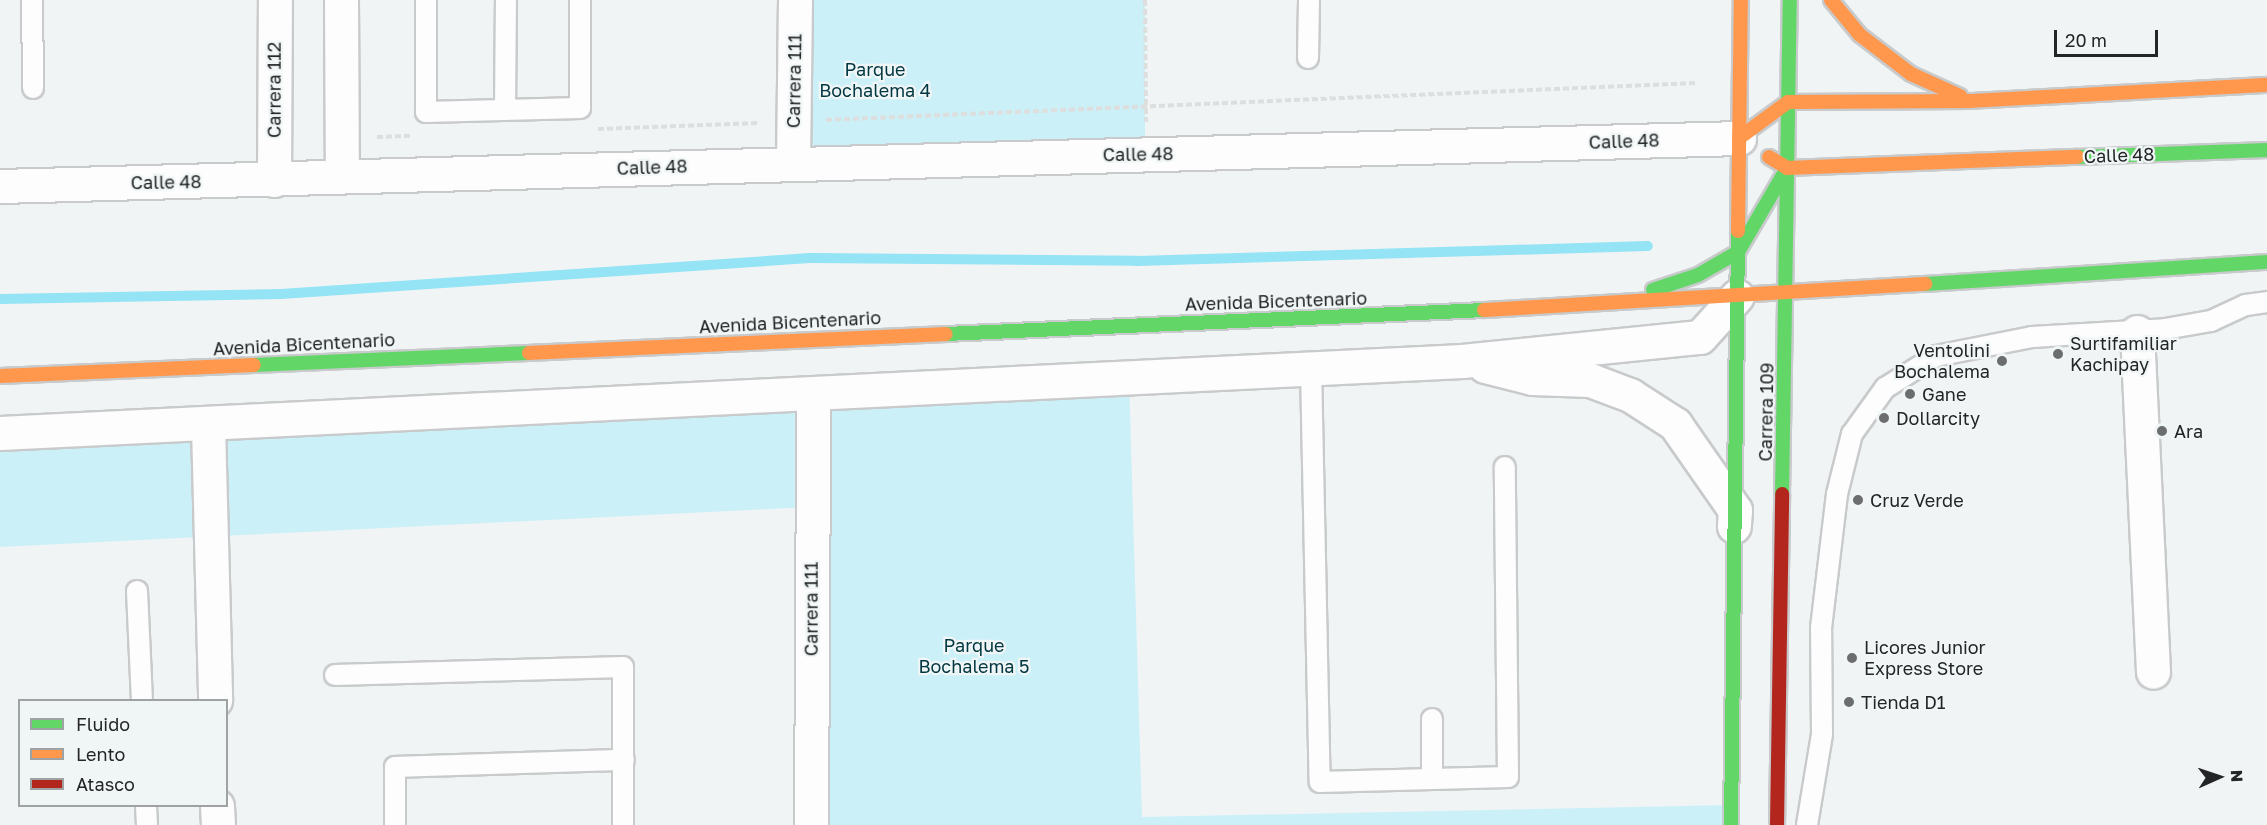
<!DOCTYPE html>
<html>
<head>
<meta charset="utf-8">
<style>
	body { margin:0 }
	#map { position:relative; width:2267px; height:825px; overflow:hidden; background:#f1f4f5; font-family:"Golos Text",sans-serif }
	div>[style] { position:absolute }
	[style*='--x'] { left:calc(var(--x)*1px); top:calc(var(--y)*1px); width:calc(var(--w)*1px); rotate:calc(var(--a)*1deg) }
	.green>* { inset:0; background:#cbf0f8; transform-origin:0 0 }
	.stream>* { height:10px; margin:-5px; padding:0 5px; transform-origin:5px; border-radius:5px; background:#94e4f5 }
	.path>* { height:4px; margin-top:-2px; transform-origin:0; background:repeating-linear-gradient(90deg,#dddede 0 6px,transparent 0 9px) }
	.roads { filter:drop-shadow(2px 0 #c8cacb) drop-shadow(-2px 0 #c8cacb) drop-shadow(0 2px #c8cacb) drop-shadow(0 -2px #c8cacb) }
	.lane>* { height:20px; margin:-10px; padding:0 10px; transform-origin:10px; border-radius:10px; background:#fdfdfe }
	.street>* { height:33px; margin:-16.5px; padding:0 16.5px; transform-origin:16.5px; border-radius:16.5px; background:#fdfdfe }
	.fast>* { height:14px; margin:-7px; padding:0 7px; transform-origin:7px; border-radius:7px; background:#63d668 }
	.slow>* { height:14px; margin:-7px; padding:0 7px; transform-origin:7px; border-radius:7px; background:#ff974d }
	.jam>* { height:14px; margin:-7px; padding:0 7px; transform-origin:7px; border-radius:7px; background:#b3261e }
	.dots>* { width:16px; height:16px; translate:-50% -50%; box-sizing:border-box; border:3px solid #f0f5f6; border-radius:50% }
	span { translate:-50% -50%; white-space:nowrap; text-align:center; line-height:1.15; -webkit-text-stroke:4.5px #f0f5f6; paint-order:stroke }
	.park-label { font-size:18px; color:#003741 }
	.street-label { font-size:18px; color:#232526 }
	.poi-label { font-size:18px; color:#232526 }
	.left { translate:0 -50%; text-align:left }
	.right { translate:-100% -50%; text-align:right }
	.legend { position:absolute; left:18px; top:699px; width:210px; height:108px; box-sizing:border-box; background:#f0f5f6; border:2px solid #9ea2a3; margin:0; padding:8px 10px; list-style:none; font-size:18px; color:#232526 }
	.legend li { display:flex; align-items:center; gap:12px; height:30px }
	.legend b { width:30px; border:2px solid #9ea2a3 }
	.north { position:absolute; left:2189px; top:747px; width:60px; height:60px; -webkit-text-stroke:4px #f0f5f6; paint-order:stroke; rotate:87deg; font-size:16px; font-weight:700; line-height:24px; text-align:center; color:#232526 }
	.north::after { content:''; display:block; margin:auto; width:21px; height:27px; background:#232526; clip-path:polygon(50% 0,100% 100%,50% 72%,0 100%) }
	.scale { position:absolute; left:2054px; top:30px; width:104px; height:27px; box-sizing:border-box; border:3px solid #232526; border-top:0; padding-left:8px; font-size:18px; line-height:21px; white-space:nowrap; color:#232526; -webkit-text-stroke:4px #f0f5f6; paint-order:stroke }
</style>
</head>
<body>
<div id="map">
	<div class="green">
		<i style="left:795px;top:0;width:350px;height:163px"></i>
		<i style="clip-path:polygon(1129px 377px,1142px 817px,1732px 805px,1731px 825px,811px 825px,811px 507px,0 547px,0 433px)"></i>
	</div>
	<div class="stream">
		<i style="--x:0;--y:299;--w:281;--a:-1"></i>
		<i style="--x:281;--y:294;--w:530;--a:-3.89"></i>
		<i style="--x:810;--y:258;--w:327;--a:0.5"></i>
		<i style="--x:1137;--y:261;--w:511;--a:-1.68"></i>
	</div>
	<div class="path">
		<i style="--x:1145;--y:0;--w:122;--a:89.5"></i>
		<i style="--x:826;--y:120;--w:871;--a:-2.44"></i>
		<i style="--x:598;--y:129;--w:161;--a:-2.1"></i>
		<i style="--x:377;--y:137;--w:34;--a:-2"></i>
	</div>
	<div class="roads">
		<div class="lane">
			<i style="--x:32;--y:0;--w:88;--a:89.3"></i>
			<i style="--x:426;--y:0;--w:112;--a:90"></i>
			<i style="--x:426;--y:112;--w:154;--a:-1.5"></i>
			<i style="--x:580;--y:108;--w:108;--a:-90"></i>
			<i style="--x:1308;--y:58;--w:58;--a:-89"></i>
			<i style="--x:505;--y:110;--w:110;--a:-89.5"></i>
			<i style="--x:1311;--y:368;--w:414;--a:88.8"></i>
			<i style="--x:1320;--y:782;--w:188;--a:-1.5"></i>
			<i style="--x:1508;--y:777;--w:310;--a:-90.6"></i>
			<i style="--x:137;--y:591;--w:109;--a:87.4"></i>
			<i style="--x:335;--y:675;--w:288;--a:-1.6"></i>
			<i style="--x:623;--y:667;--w:158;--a:90"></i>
			<i style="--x:1432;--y:779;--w:60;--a:-90"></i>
			<i style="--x:146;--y:806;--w:19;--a:87"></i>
			<i style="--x:395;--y:825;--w:58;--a:-90"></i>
			<i style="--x:395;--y:767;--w:229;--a:-1.8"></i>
			<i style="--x:1807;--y:825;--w:92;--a:-80.6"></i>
			<i style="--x:1822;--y:734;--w:106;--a:-90.5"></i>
			<i style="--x:1821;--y:628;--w:135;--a:-83.2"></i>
			<i style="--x:1837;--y:494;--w:62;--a:-76"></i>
			<i style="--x:1852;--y:434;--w:57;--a:-54.3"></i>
			<i style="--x:1885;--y:388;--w:60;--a:-32.1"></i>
			<i style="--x:1936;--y:356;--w:98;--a:-11.2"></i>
			<i style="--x:2032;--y:337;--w:133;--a:-3.4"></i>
			<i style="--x:2165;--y:329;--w:47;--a:-9.9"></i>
			<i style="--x:2211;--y:321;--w:38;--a:-25"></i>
			<i style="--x:2246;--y:305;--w:21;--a:-8"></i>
		</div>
		<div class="street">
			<i style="--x:341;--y:0;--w:176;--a:89.7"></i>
			<i style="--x:793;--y:163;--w:163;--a:-89.3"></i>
			<i style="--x:274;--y:180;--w:180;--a:-89.7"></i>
			<i style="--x:0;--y:186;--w:1740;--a:-1.58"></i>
			<i style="--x:2137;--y:332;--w:340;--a:87.3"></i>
			<i style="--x:1485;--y:366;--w:49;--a:14.3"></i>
			<i style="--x:1532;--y:378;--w:58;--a:2"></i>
			<i style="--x:1590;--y:380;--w:43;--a:20.6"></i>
			<i style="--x:1630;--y:395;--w:54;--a:32.8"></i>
			<i style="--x:1675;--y:424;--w:105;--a:55.1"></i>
			<i style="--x:1735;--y:510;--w:16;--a:94"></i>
			<i style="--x:208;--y:426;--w:274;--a:88.5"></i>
			<i style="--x:0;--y:433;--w:1464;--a:-2.82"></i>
			<i style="--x:1462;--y:361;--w:239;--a:-5.8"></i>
			<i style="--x:1700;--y:337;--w:55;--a:-47.9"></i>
			<i style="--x:217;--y:806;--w:19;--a:87"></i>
			<i style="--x:811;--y:825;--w:431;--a:-89.7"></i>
		</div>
		<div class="fast">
			<i style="--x:2078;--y:157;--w:189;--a:-2.1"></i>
			<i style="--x:1925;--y:284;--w:343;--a:-3.7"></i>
			<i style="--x:1653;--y:290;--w:47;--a:-18.4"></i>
			<i style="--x:1698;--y:275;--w:46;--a:-29.9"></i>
			<i style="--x:1738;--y:252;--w:95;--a:-59.7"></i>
			<i style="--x:946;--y:334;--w:539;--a:-2.55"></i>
			<i style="--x:254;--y:365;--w:275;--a:-2.5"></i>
			<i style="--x:1782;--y:494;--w:494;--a:-89.1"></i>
			<i style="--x:1731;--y:825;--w:594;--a:-89.32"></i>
		</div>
		<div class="slow">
			<i style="--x:1831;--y:0;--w:45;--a:50.4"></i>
			<i style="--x:1860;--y:35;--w:64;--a:37.4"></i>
			<i style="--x:1911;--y:74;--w:54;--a:24.2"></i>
			<i style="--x:1739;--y:138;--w:61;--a:-36.3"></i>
			<i style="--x:1788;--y:102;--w:182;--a:-0.3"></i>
			<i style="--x:1970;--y:101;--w:297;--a:-3.1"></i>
			<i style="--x:1769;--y:157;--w:21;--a:31"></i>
			<i style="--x:1787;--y:168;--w:291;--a:-2.2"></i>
			<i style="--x:1738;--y:231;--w:231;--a:-89.3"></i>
			<i style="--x:1484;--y:310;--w:442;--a:-3.4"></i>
			<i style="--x:529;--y:353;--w:417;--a:-2.6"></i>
			<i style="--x:0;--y:376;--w:254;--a:-2.5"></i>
		</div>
		<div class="jam">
			<i style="--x:1777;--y:825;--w:331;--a:-89.1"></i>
		</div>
	</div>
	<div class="dots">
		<i style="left:2058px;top:354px;background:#6b6d6e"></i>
		<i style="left:2002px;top:361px;background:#6b6d6e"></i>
		<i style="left:1910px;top:394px;background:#6b6d6e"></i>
		<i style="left:1884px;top:418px;background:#6b6d6e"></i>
		<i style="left:2162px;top:431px;background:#6b6d6e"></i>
		<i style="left:1858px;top:500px;background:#6b6d6e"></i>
		<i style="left:1852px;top:658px;background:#6b6d6e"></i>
		<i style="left:1849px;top:702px;background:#6b6d6e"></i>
	</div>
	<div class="park-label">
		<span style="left:875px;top:80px">Parque<br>Bochalema 4</span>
		<span style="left:974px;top:656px">Parque<br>Bochalema 5</span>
	</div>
	<div class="street-label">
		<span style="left:794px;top:81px;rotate:-89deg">Carrera 111</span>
		<span style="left:274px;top:90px;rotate:-90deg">Carrera 112</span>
		<span style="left:1624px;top:141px;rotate:-2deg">Calle 48</span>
		<span style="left:1138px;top:154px;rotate:-1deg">Calle 48</span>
		<span style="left:2119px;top:155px;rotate:-2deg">Calle 48</span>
		<span style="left:652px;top:167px;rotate:-2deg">Calle 48</span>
		<span style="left:166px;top:182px;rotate:-1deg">Calle 48</span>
		<span style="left:1276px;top:301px;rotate:-2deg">Avenida Bicentenario</span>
		<span style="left:790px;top:322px;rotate:-3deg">Avenida Bicentenario</span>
		<span style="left:304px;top:344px;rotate:-3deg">Avenida Bicentenario</span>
		<span style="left:1766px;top:412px;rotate:-89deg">Carrera 109</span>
		<span style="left:811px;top:609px;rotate:-90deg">Carrera 111</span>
	</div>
	<div class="poi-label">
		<span class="left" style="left:2070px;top:354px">Surtifamiliar<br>Kachipay</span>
		<span class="right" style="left:1990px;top:361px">Ventolini<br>Bochalema</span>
		<span class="left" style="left:1922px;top:394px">Gane</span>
		<span class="left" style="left:1896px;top:418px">Dollarcity</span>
		<span class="left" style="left:2174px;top:431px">Ara</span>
		<span class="left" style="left:1870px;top:500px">Cruz Verde</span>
		<span class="left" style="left:1864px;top:658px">Licores Junior<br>Express Store</span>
		<span class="left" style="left:1861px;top:702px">Tienda D1</span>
	</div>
	<ul class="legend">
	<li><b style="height:8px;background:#63d668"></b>Fluido</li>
	<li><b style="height:8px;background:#ff974d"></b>Lento</li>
	<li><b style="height:8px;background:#b3261e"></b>Atasco</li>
	</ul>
	<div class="north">N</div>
	<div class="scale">20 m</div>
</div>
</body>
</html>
